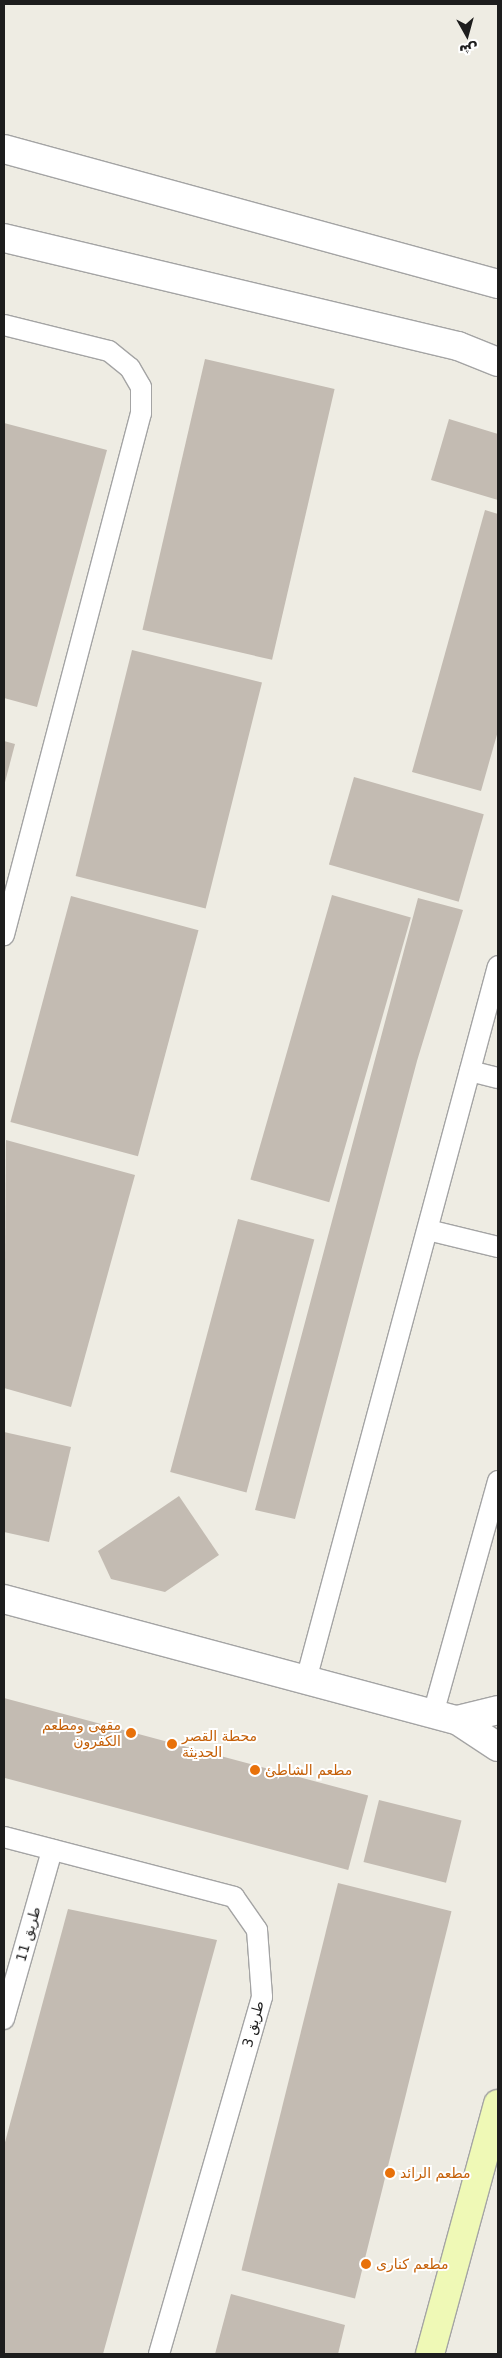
<!DOCTYPE html>
<html>
<head>
<meta charset="utf-8">
<style>
	body { margin:0 }
	#map { position:relative; width:502px; height:2358px; overflow:hidden; background:#eeece3; font-family:"DejaVu Sans",Cairo,sans-serif }
	div>[style] { position:absolute }
	[style*='--x'] { left:calc(var(--x)*1px); top:calc(var(--y)*1px); width:calc(var(--w)*1px); rotate:calc(var(--a)*1deg) }
	.building>* { inset:0; background:#c3bbb2; transform-origin:0 0 }
	.roads { filter:drop-shadow(1px 0 #a4a4a4) drop-shadow(-1px 0 #a4a4a4) drop-shadow(0 1px #a4a4a4) drop-shadow(0 -1px #a4a4a4) }
	.service>* { height:20px; margin:-10px; padding:0 10px; transform-origin:10px; border-radius:10px; background:#fff }
	.minor>* { height:28px; margin:-14px; padding:0 14px; transform-origin:14px; border-radius:14px; background:#fff }
	.secondary>* { height:28px; margin:-14px; padding:0 14px; transform-origin:14px; border-radius:14px; background:#eff9b6 }
	.dots>* { width:14px; height:14px; translate:-50% -50%; box-sizing:border-box; border:2px solid #fff; border-radius:50% }
	span { translate:-50% -50%; white-space:nowrap; text-align:center; line-height:1.15; -webkit-text-stroke:4px #fff; paint-order:stroke }
	.food-label { font-size:14px; color:#c56008 }
	.right { translate:-100% -50%; text-align:right }
	.left { translate:0 -50%; text-align:left }
	.street-label { font-size:14px; color:#1d1d1d }
	.frame { position:absolute; inset:0; border:5px solid #1d1d1d; pointer-events:none }
	.north { position:absolute; left:442px; top:10px; width:50px; height:50px; -webkit-text-stroke:4px #fff; paint-order:stroke; rotate:173deg; font-size:14px; font-weight:700; line-height:20px; text-align:center; color:#1d1d1d }
	.north::after { content:''; display:block; margin:auto; width:18px; height:22px; background:#1d1d1d; clip-path:polygon(50% 0,100% 100%,50% 72%,0 100%) }
</style>
</head>
<body>
<div id="map">
	<div class="building">
		<i style="left:205px;top:359px;width:133px;height:278px;rotate:13deg"></i>
		<i style="clip-path:polygon(449px 419px,498px 434px,498px 500px,431px 480px)"></i>
		<i style="clip-path:polygon(4px 423px,107px 450px,37px 707px,4px 698px)"></i>
		<i style="clip-path:polygon(485px 510px,498px 514px,498px 731px,481px 791px,412px 772px)"></i>
		<i style="left:132px;top:650px;width:134px;height:233px;rotate:14deg"></i>
		<i style="clip-path:polygon(4px 741px,15px 744px,4px 786px)"></i>
		<i style="left:354px;top:777px;width:135px;height:91px;rotate:16deg"></i>
		<i style="left:332px;top:895px;width:82px;height:296px;rotate:16deg"></i>
		<i style="left:71px;top:896px;width:132px;height:234px;rotate:15deg"></i>
		<i style="clip-path:polygon(418px 898px,463px 910px,417px 1061px,295px 1519px,255px 1510px)"></i>
		<i style="clip-path:polygon(6px 1140px,135px 1175px,71px 1407px,4px 1388px)"></i>
		<i style="left:238px;top:1219px;width:79px;height:262px;rotate:15deg"></i>
		<i style="clip-path:polygon(4px 1432px,71px 1447px,49px 1542px,4px 1532px)"></i>
		<i style="clip-path:polygon(179px 1496px,219px 1555px,165px 1592px,111px 1579px,98px 1551px)"></i>
		<i style="left:4px;top:1698px;width:377px;height:77px;rotate:15deg"></i>
		<i style="left:379px;top:1800px;width:85px;height:64px;rotate:14deg"></i>
		<i style="left:338px;top:1883px;width:117px;height:399px;rotate:14deg"></i>
		<i style="clip-path:polygon(68px 1909px,217px 1940px,103px 2354px,4px 2354px,4px 2146px)"></i>
		<i style="clip-path:polygon(231px 2294px,345px 2325px,338px 2354px,215px 2354px)"></i>
	</div>
	<div class="roads">
		<div class="service">
			<i style="--x:4;--y:325;--w:108;--a:13.9"></i>
			<i style="--x:109;--y:351;--w:27;--a:39"></i>
			<i style="--x:130;--y:368;--w:22;--a:60"></i>
			<i style="--x:141;--y:387;--w:26;--a:90"></i>
			<i style="--x:141;--y:413;--w:540;--a:104.71"></i>
			<i style="--x:470;--y:1071;--w:29;--a:14"></i>
			<i style="--x:428;--y:1230;--w:72;--a:13.7"></i>
			<i style="--x:306;--y:1680;--w:739;--a:-74.95"></i>
			<i style="--x:433;--y:1714;--w:242;--a:-74.4"></i>
			<i style="--x:4;--y:1837;--w:238;--a:14.6"></i>
			<i style="--x:234;--y:1897;--w:40;--a:55.1"></i>
			<i style="--x:257;--y:1930;--w:67;--a:85.7"></i>
			<i style="--x:262;--y:1997;--w:372;--a:106.1"></i>
			<i style="--x:4;--y:2019;--w:176;--a:-74.1"></i>
		</div>
		<div class="minor">
			<i style="--x:4;--y:149;--w:512;--a:15.28"></i>
			<i style="--x:4;--y:238;--w:467;--a:13.4"></i>
			<i style="--x:458;--y:346;--w:43;--a:21.8"></i>
			<i style="--x:4;--y:1599;--w:469;--a:15"></i>
			<i style="--x:457;--y:1720;--w:49;--a:33.4"></i>
			<i style="--x:457;--y:1720;--w:42;--a:-13.7"></i>
		</div>
		<div class="secondary">
			<i style="--x:430;--y:2354;--w:259;--a:-74.8"></i>
		</div>
	</div>
	<div class="dots">
		<i style="left:131px;top:1733px;background:#e8710a"></i>
		<i style="left:172px;top:1744px;background:#e8710a"></i>
		<i style="left:255px;top:1770px;background:#e8710a"></i>
		<i style="left:390px;top:2173px;background:#e8710a"></i>
		<i style="left:366px;top:2264px;background:#e8710a"></i>
	</div>
	<div class="food-label">
		<span class="right" style="left:121px;top:1733px">مقهى ومطعم<br>الكفرون</span>
		<span class="left" style="left:182px;top:1744px">محطة القصر<br>الحديثة</span>
		<span class="left" style="left:265px;top:1770px">مطعم الشاطئ</span>
		<span class="left" style="left:400px;top:2173px">مطعم الرائد</span>
		<span class="left" style="left:376px;top:2264px">مطعم كنارى</span>
	</div>
	<div class="street-label">
		<span style="left:28px;top:1934px;rotate:-74deg">طريق 11</span>
		<span style="left:253px;top:2024px;rotate:-75deg">طريق 3</span>
	</div>
	<div class="frame"></div>
	<div class="north">ش</div>
</div>
</body>
</html>
